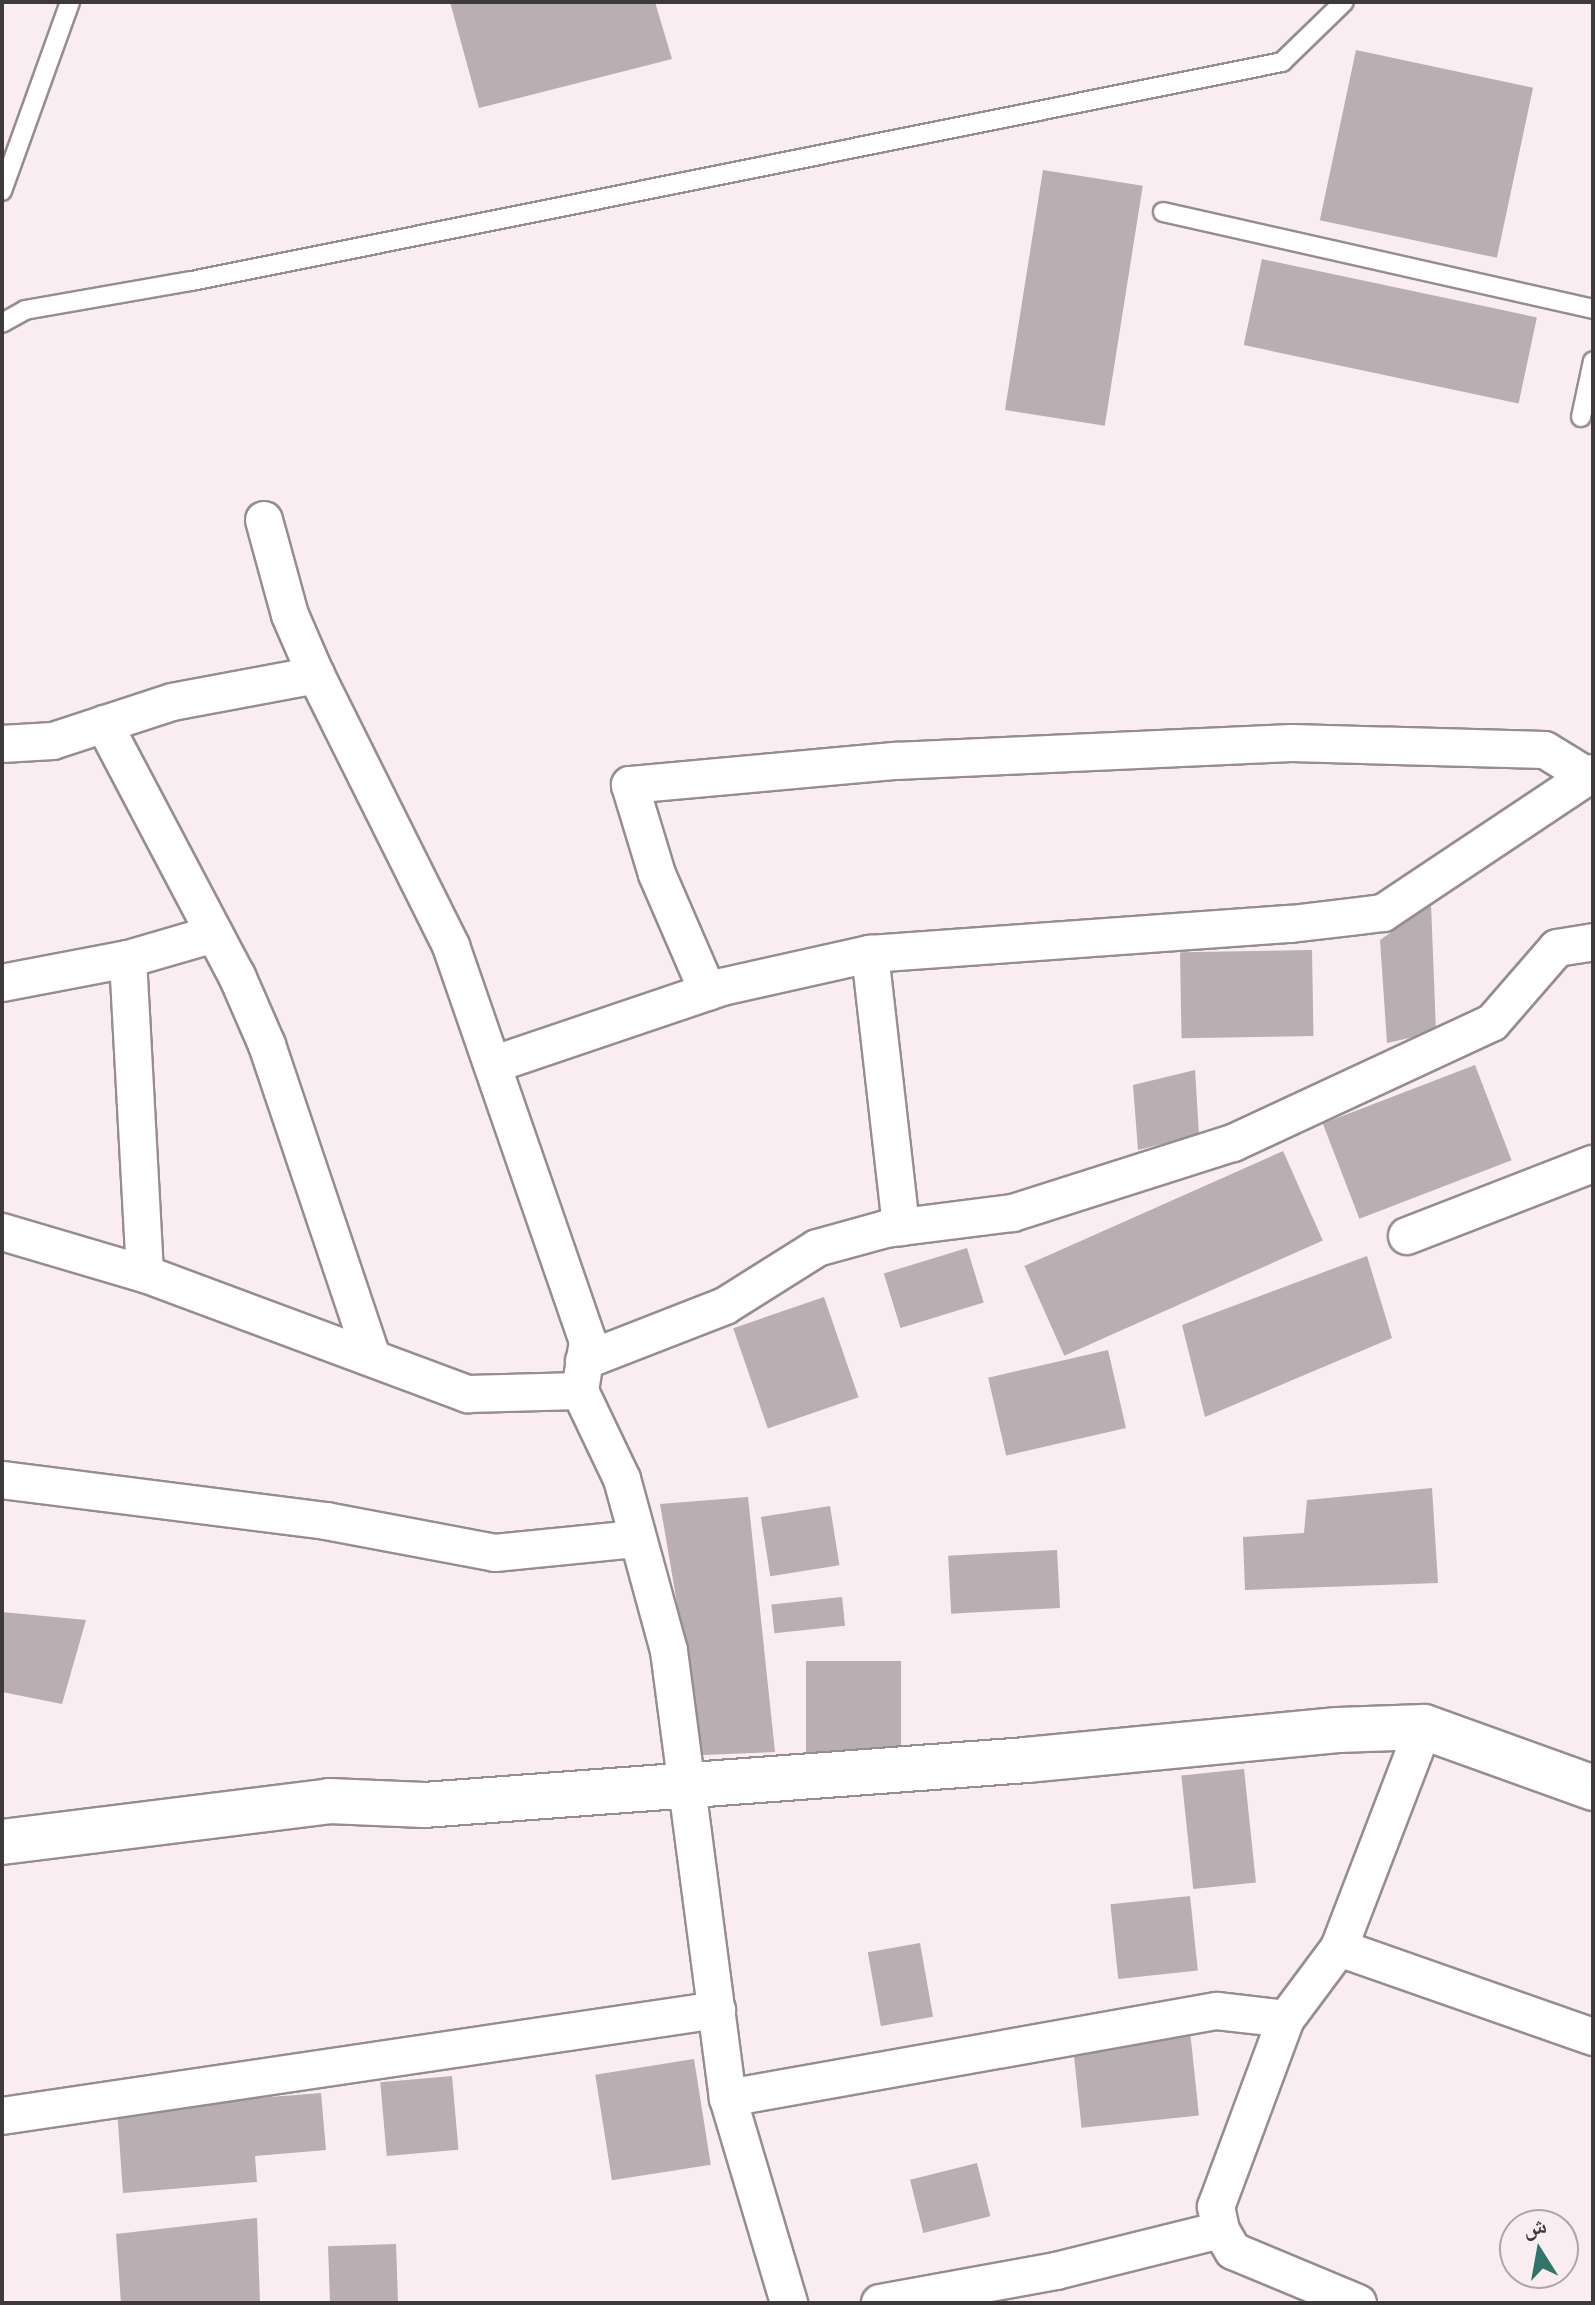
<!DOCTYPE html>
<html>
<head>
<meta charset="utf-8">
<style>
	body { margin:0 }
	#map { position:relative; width:1595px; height:2305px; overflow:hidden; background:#f9edf1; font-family:"Times New Roman","Noto Naskh Arabic",serif }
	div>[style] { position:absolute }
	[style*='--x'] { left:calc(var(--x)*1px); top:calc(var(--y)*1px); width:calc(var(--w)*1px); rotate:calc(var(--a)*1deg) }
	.building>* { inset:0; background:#b9aeb1; transform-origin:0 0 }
	.roads { filter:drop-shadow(2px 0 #978c8f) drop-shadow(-2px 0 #978c8f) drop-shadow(0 2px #978c8f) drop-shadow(0 -2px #978c8f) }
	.lane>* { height:18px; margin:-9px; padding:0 9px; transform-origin:9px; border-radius:9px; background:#fff }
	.street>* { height:36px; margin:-18px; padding:0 18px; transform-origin:18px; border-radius:18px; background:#fff }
	.secondary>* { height:44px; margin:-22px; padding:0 22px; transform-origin:22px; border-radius:22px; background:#fff }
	span { translate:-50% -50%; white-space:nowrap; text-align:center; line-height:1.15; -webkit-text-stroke:8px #f9edf1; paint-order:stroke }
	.frame { position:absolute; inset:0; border:4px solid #3e393a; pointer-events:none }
	.north { position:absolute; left:1499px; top:2209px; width:80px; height:80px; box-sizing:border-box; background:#f9edf1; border:2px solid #aea5a8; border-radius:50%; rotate:349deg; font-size:22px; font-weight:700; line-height:32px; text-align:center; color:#3e393a }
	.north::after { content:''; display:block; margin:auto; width:28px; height:36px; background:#2f756c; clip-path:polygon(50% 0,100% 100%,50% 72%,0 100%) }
</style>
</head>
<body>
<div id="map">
	<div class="building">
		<i style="clip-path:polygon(450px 2px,655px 2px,672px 59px,479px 108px)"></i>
		<i style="left:1356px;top:50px;width:181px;height:174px;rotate:12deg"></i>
		<i style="left:1043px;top:170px;width:101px;height:243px;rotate:9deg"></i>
		<i style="left:1262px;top:259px;width:281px;height:88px;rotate:12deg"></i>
		<i style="clip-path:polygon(1431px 904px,1436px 1032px,1387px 1043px,1380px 940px)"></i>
		<i style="left:1312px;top:950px;width:86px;height:132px;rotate:89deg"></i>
		<i style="left:1475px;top:1065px;width:102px;height:163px;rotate:69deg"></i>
		<i style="clip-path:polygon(1195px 1070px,1199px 1135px,1138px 1150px,1133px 1085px)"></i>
		<i style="left:1283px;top:1151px;width:98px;height:283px;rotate:66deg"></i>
		<i style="left:967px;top:1248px;width:57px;height:87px;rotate:73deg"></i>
		<i style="clip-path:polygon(1367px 1256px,1392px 1338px,1205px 1417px,1182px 1325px)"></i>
		<i style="left:824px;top:1297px;width:106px;height:96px;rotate:71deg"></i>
		<i style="left:1108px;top:1350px;width:80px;height:123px;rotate:77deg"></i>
		<i style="clip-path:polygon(1432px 1488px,1438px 1583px,1245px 1590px,1243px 1537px,1304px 1533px,1307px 1500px)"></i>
		<i style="clip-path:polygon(748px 1497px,775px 1752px,703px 1755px,660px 1504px)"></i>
		<i style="left:830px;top:1506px;width:60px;height:70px;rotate:81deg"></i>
		<i style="left:1057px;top:1550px;width:58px;height:109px;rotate:87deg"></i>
		<i style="left:842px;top:1597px;width:29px;height:71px;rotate:84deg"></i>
		<i style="clip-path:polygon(2px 1612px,86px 1620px,62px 1704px,2px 1692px)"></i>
		<i style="left:806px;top:1661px;width:95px;height:92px"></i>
		<i style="left:1244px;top:1769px;width:114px;height:63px;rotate:84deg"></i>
		<i style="left:1190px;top:1896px;width:75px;height:80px;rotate:84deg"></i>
		<i style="left:920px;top:1943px;width:75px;height:53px;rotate:80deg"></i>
		<i style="left:1189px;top:2021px;width:95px;height:118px;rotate:84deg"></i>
		<i style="left:694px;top:2059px;width:107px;height:100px;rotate:81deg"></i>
		<i style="left:452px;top:2076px;width:74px;height:72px;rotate:85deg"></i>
		<i style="clip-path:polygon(321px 2093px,326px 2150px,255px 2156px,257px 2182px,123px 2193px,117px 2109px)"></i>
		<i style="left:977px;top:2163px;width:55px;height:69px;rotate:76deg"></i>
		<i style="clip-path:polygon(257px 2218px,260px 2303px,121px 2303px,116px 2234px)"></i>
		<i style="left:396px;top:2244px;width:59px;height:68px;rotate:88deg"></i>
	</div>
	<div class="roads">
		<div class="lane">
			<i style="--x:2;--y:191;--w:201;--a:-70.2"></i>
			<i style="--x:1163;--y:212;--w:441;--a:12.7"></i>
			<i style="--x:2;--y:323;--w:26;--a:-29"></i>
			<i style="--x:25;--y:310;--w:169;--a:-9.9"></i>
			<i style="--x:192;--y:281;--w:1112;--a:-11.36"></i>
			<i style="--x:1282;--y:62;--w:86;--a:-44.1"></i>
			<i style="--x:1581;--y:417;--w:57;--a:-77.9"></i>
		</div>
		<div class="street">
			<i style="--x:264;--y:520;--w:98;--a:74.7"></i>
			<i style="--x:290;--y:615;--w:65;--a:66.6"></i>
			<i style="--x:316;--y:675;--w:303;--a:63.5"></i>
			<i style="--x:451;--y:946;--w:418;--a:70.9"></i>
			<i style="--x:588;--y:1341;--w:51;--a:99.1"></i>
			<i style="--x:580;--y:1391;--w:98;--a:64.5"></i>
			<i style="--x:622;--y:1479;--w:178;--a:74.7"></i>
			<i style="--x:669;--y:1651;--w:451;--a:82.5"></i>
			<i style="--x:728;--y:2098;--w:214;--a:73.4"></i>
			<i style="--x:104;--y:724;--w:285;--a:62.2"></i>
			<i style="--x:237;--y:976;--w:75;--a:66.5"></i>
			<i style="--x:267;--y:1045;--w:329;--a:71.4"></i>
			<i style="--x:2;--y:744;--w:51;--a:-3.4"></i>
			<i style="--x:53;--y:741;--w:125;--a:-18.1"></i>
			<i style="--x:172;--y:702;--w:147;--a:-10.6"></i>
			<i style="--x:870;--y:954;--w:275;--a:83.5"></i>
			<i style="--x:128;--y:959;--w:315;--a:86.9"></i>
			<i style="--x:2;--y:983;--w:128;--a:-10.8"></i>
			<i style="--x:128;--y:959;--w:90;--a:-16.2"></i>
			<i style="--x:708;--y:992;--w:129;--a:-113.4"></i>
			<i style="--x:657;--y:874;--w:93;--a:-106.9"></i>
			<i style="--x:630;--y:785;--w:266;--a:-5.2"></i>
			<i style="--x:895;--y:761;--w:397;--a:-2.6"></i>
			<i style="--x:1292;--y:743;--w:253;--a:1.6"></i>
			<i style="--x:1545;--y:750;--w:46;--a:31.6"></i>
			<i style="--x:495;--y:1064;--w:240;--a:-18.7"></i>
			<i style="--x:722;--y:987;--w:152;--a:-12.6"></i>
			<i style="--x:870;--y:954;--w:422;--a:-4.1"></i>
			<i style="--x:1291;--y:924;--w:93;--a:-6.8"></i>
			<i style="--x:1383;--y:913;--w:252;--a:-33.7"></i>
			<i style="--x:2;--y:1232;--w:149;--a:16.4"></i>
			<i style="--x:145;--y:1274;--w:345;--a:20.4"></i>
			<i style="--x:468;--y:1394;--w:112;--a:-1.5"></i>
			<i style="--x:1407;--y:1236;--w:199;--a:-21.2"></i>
			<i style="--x:584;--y:1361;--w:151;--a:-21.3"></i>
			<i style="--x:725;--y:1306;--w:109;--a:-32.2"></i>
			<i style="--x:817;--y:1248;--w:72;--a:-15.4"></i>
			<i style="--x:886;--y:1229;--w:128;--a:-7.2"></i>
			<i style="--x:1013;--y:1213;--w:231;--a:-17.7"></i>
			<i style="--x:1233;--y:1143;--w:285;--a:-24.9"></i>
			<i style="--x:1492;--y:1023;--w:99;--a:-49.1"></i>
			<i style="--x:1557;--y:948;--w:36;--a:-9"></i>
			<i style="--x:2;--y:1480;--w:327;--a:7.2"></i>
			<i style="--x:326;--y:1521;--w:172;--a:10.7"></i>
			<i style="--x:495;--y:1553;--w:141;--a:-5.7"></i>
			<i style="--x:1339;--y:1948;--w:269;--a:19.3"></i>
			<i style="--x:728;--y:2098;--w:497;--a:-10.1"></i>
			<i style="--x:1217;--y:2011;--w:69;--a:6.6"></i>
			<i style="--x:2;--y:2116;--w:723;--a:-8.43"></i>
			<i style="--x:880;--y:2303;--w:179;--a:-10.3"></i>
			<i style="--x:1056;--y:2271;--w:170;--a:-14"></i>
			<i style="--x:1358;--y:2303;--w:135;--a:-157.4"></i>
			<i style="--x:1233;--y:2251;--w:24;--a:-120"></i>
			<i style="--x:1221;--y:2230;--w:24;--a:-102"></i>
			<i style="--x:1216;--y:2207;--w:201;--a:-69.6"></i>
			<i style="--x:1286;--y:2019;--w:89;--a:-53.3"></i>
			<i style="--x:1339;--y:1948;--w:237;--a:-69"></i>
		</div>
		<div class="secondary">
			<i style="--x:2;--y:1842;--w:330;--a:-7.1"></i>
			<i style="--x:329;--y:1801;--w:95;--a:2.4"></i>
			<i style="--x:424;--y:1805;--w:604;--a:-4.27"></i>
			<i style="--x:1026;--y:1760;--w:313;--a:-5.5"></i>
			<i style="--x:1338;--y:1730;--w:86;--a:-2"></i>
			<i style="--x:1424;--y:1727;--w:180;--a:19.8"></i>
		</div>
	</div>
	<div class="frame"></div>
	<div class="north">ش</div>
</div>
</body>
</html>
